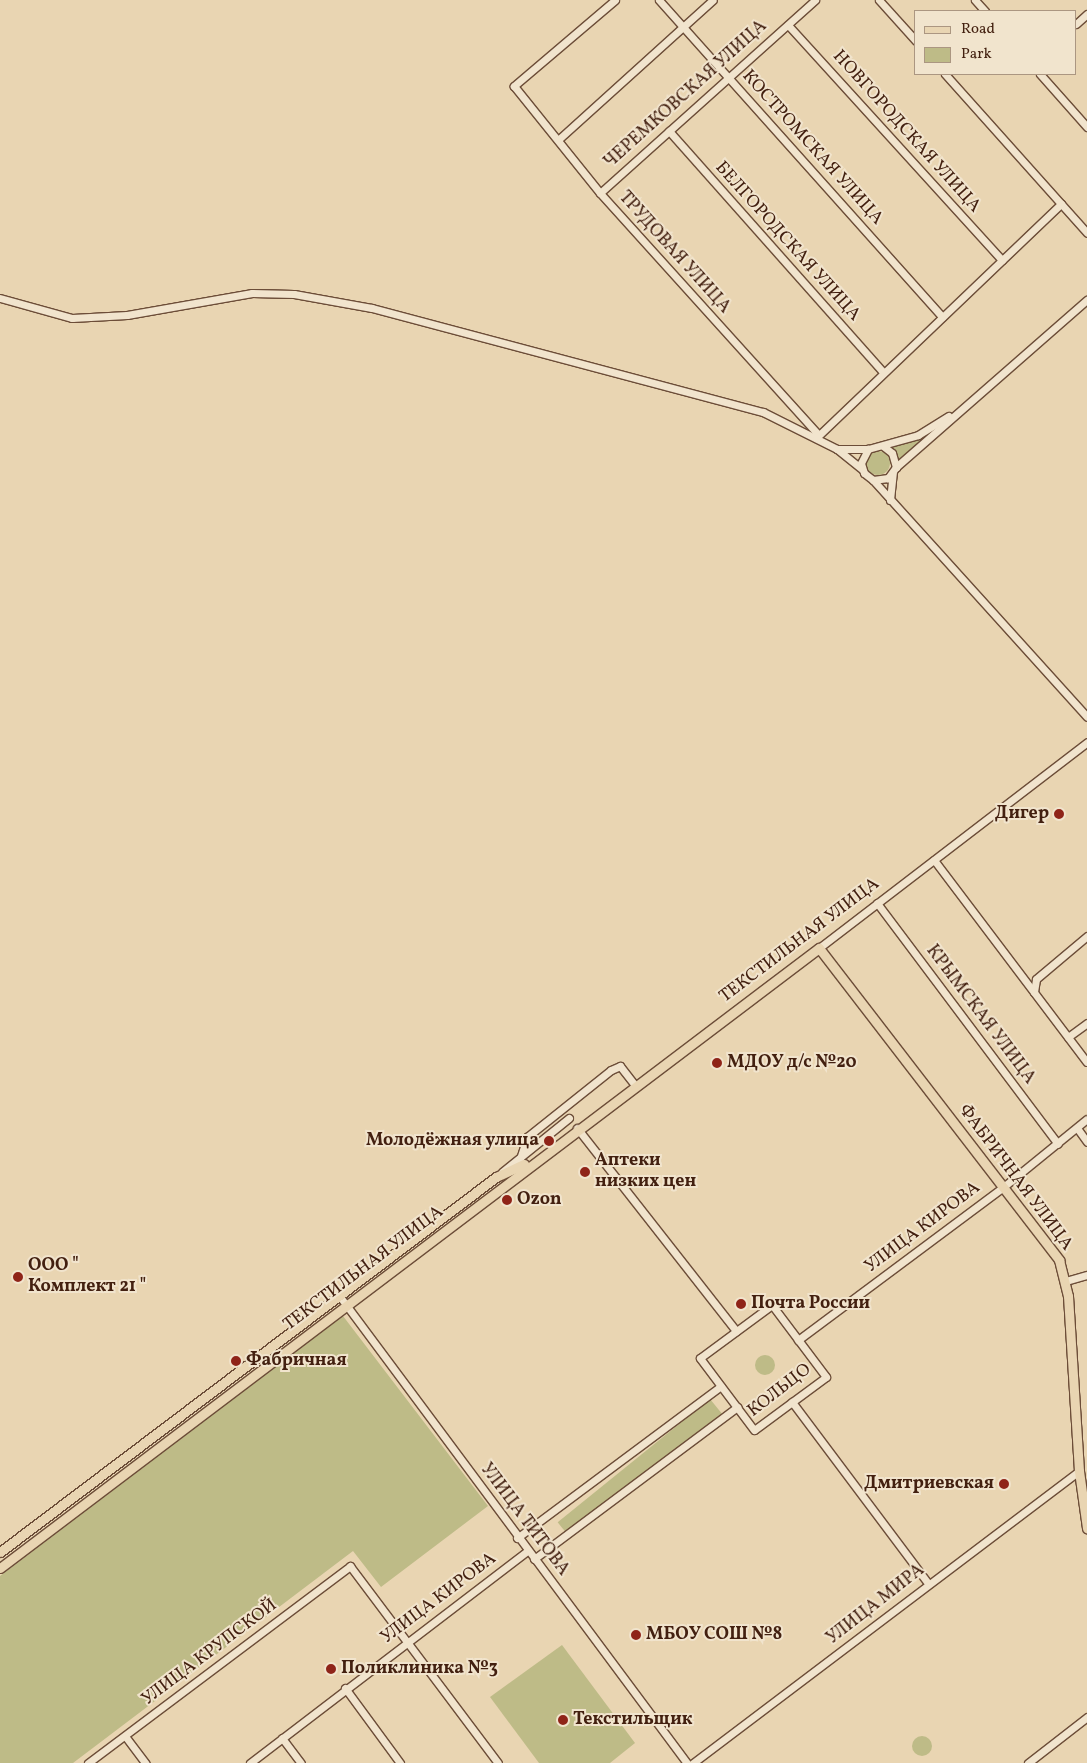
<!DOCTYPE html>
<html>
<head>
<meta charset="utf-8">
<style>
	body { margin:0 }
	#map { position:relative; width:1087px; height:1763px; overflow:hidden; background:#e9d5b2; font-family:Vollkorn,serif }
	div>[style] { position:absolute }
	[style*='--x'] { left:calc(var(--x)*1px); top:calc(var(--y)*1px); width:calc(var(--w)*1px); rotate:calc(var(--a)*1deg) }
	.green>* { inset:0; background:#bebb87; transform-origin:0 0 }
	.round { border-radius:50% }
	.roads { filter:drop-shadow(1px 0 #6c4d38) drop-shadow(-1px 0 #6c4d38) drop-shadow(0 1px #6c4d38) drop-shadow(0 -1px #6c4d38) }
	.minor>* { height:7px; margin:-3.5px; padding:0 3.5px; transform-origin:3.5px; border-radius:3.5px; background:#f1e4cd }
	.major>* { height:9px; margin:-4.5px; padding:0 4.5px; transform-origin:4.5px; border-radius:4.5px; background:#e9d5b2 }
	.dots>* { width:14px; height:14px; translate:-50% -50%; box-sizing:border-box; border:2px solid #f1e4cd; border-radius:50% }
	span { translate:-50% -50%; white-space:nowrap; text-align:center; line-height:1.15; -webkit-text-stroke:4px #f1e4cd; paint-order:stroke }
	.street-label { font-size:18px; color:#432010 }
	.poi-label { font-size:18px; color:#432010; font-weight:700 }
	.right { translate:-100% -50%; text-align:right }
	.left { translate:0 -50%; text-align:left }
	.legend { position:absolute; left:914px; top:10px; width:162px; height:65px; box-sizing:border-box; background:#f1e4cd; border:1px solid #ab9681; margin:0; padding:6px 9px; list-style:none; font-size:15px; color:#432010 }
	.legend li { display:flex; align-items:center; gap:10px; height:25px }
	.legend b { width:25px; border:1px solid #ab9681 }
</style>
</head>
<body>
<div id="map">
	<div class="green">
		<i style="clip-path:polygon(920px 437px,922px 440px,897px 463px,889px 446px)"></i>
		<i class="round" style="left:866px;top:451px;width:24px;height:24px"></i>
		<i style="clip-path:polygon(343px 1316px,488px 1506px,381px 1587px,353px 1551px,73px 1763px,0 1763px,0 1576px)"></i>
		<i class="round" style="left:755px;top:1355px;width:20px;height:20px"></i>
		<i style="left:710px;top:1399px;width:19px;height:196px;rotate:51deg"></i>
		<i style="clip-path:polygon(562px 1645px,635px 1743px,610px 1763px,539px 1763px,490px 1697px)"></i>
		<i class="round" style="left:912px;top:1736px;width:20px;height:20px"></i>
	</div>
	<div class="roads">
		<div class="minor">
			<i style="--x:615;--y:0;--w:133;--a:139.6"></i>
			<i style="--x:514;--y:86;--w:137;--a:51.2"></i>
			<i style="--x:600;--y:193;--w:325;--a:47.9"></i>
			<i style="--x:659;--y:0;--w:425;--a:48.2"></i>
			<i style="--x:879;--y:0;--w:55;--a:47.9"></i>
			<i style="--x:975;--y:0;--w:15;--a:48"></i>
			<i style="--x:1076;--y:24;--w:15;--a:-42"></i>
			<i style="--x:788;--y:25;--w:318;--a:47.7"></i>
			<i style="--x:945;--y:74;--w:213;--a:48.2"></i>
			<i style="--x:1040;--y:74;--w:71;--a:48.4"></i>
			<i style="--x:669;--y:131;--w:322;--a:48.4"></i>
			<i style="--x:559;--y:139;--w:207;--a:-42.1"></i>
			<i style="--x:600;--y:193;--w:289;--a:-41.9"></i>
			<i style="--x:0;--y:298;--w:75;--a:15.5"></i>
			<i style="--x:72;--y:318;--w:55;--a:-3.1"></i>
			<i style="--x:127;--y:315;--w:127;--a:-10"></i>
			<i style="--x:252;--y:293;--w:42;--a:1.4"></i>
			<i style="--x:294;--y:294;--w:79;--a:10.2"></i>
			<i style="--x:372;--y:308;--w:405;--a:14.9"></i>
			<i style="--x:763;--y:412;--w:83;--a:26.6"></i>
			<i style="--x:837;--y:449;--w:32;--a:39"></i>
			<i style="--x:816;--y:438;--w:339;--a:-43.7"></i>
			<i style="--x:883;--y:446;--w:11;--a:38"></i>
			<i style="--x:892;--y:453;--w:15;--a:74"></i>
			<i style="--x:896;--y:467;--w:14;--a:126"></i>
			<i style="--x:888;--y:478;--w:15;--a:172"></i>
			<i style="--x:873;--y:480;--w:11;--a:-142"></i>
			<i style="--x:864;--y:473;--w:10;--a:-107"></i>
			<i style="--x:861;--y:463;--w:16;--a:-63"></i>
			<i style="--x:868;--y:449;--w:52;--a:-15.6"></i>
			<i style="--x:918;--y:435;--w:36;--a:-32"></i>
			<i style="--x:837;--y:449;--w:31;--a:0"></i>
			<i style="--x:896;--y:467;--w:254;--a:-41.2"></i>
			<i style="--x:873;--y:480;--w:319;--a:47.9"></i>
			<i style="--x:890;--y:500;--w:27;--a:-84"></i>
			<i style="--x:934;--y:860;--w:253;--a:52.9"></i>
			<i style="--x:877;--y:903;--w:301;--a:53.1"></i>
			<i style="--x:819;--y:948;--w:338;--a:-37.5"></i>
			<i style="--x:1034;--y:992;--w:13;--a:-81"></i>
			<i style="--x:1036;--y:979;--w:67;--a:-40.1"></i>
			<i style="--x:1068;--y:1037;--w:24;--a:-36"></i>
			<i style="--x:577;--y:1128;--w:258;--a:51.9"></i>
			<i style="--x:1077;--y:1128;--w:17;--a:54"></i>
			<i style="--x:517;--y:1168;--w:33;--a:-72"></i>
			<i style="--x:527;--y:1137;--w:107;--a:-38.6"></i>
			<i style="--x:611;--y:1070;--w:10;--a:-24"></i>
			<i style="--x:620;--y:1066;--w:23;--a:52"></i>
			<i style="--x:502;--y:1172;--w:86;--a:-38.9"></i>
			<i style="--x:1066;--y:1281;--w:22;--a:-16"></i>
			<i style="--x:338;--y:1294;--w:585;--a:53.35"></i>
			<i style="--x:772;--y:1305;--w:90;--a:53.1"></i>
			<i style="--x:826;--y:1377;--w:89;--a:143.6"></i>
			<i style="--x:754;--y:1430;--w:90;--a:-126.9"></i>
			<i style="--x:700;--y:1358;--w:89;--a:-36.4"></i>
			<i style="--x:798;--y:1340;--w:254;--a:-36.7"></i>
			<i style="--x:1002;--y:1188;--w:109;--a:-39.1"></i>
			<i style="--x:792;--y:1402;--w:226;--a:53.1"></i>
			<i style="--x:517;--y:1538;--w:254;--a:-36.7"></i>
			<i style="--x:534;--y:1559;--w:254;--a:-36.8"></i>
			<i style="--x:345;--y:1688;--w:93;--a:53.7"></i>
			<i style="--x:125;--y:1736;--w:34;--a:53"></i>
			<i style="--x:282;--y:1738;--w:31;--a:53"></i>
			<i style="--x:88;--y:1763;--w:328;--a:-36.9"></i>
			<i style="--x:350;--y:1566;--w:246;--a:53.1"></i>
			<i style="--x:250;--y:1763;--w:349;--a:-37.4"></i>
			<i style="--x:693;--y:1763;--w:484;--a:-37.1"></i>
			<i style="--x:1028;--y:1763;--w:75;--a:-37.9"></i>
		</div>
		<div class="major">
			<i style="--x:0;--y:1552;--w:622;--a:-37.09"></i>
			<i style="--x:496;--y:1177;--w:31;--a:-25"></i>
			<i style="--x:0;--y:1568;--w:1027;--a:-37.13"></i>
			<i style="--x:819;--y:948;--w:394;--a:52.4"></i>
			<i style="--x:1059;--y:1260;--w:37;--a:76"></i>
			<i style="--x:1068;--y:1296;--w:175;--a:86.4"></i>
			<i style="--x:1079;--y:1471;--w:58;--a:82"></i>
		</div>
	</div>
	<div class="dots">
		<i style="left:1059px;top:814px;background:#8f2418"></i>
		<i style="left:717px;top:1063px;background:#8f2418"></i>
		<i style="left:549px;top:1141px;background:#8f2418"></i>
		<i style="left:585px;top:1172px;background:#8f2418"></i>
		<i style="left:507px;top:1200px;background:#8f2418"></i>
		<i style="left:18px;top:1277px;background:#8f2418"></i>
		<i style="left:741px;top:1304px;background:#8f2418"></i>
		<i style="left:236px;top:1361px;background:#8f2418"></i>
		<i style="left:1004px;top:1484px;background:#8f2418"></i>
		<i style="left:636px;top:1635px;background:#8f2418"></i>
		<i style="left:331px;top:1669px;background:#8f2418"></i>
		<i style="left:563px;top:1720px;background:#8f2418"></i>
	</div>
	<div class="street-label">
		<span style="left:686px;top:95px;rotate:-42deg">ЧЕРЕМКОВСКАЯ УЛИЦА</span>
		<span style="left:906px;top:132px;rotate:48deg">НОВГОРОДСКАЯ УЛИЦА</span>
		<span style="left:812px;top:148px;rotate:48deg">КОСТРОМСКАЯ УЛИЦА</span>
		<span style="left:787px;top:242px;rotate:48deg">БЕЛГОРОДСКАЯ УЛИЦА</span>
		<span style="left:674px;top:253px;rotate:48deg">ТРУДОВАЯ УЛИЦА</span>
		<span style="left:800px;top:941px;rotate:-37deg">ТЕКСТИЛЬНАЯ УЛИЦА</span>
		<span style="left:980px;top:1015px;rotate:53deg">КРЫМСКАЯ УЛИЦА</span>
		<span style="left:1015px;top:1178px;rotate:53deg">ФАБРИЧНАЯ УЛИЦА</span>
		<span style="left:923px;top:1228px;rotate:-37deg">УЛИЦА КИРОВА</span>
		<span style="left:364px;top:1269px;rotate:-37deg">ТЕКСТИЛЬНАЯ УЛИЦА</span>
		<span style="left:780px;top:1391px;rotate:-38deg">КОЛЬЦО</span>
		<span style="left:524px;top:1520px;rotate:53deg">УЛИЦА ТИТОВА</span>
		<span style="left:439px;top:1599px;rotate:-37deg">УЛИЦА КИРОВА</span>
		<span style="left:876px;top:1605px;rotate:-38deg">УЛИЦА МИРА</span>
		<span style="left:210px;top:1653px;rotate:-37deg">УЛИЦА КРУПСКОЙ</span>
	</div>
	<div class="poi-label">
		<span class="right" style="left:1049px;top:814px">Дигер</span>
		<span class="left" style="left:727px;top:1063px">МДОУ д/с №20</span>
		<span class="right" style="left:539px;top:1141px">Молодёжная улица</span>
		<span class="left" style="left:595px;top:1172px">Аптеки<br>низких цен</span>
		<span class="left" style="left:517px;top:1200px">Ozon</span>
		<span class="left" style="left:28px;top:1277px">ООО "<br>Комплект 21 "</span>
		<span class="left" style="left:751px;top:1304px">Почта России</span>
		<span class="left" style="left:246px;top:1361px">Фабричная</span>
		<span class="right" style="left:994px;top:1484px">Дмитриевская</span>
		<span class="left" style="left:646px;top:1635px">МБОУ СОШ №8</span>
		<span class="left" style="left:341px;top:1669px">Поликлиника №3</span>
		<span class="left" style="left:573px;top:1720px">Текстильщик</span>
	</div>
	<ul class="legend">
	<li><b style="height:6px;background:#e9d5b2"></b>Road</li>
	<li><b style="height:14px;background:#bebb87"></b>Park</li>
	</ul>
</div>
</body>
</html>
